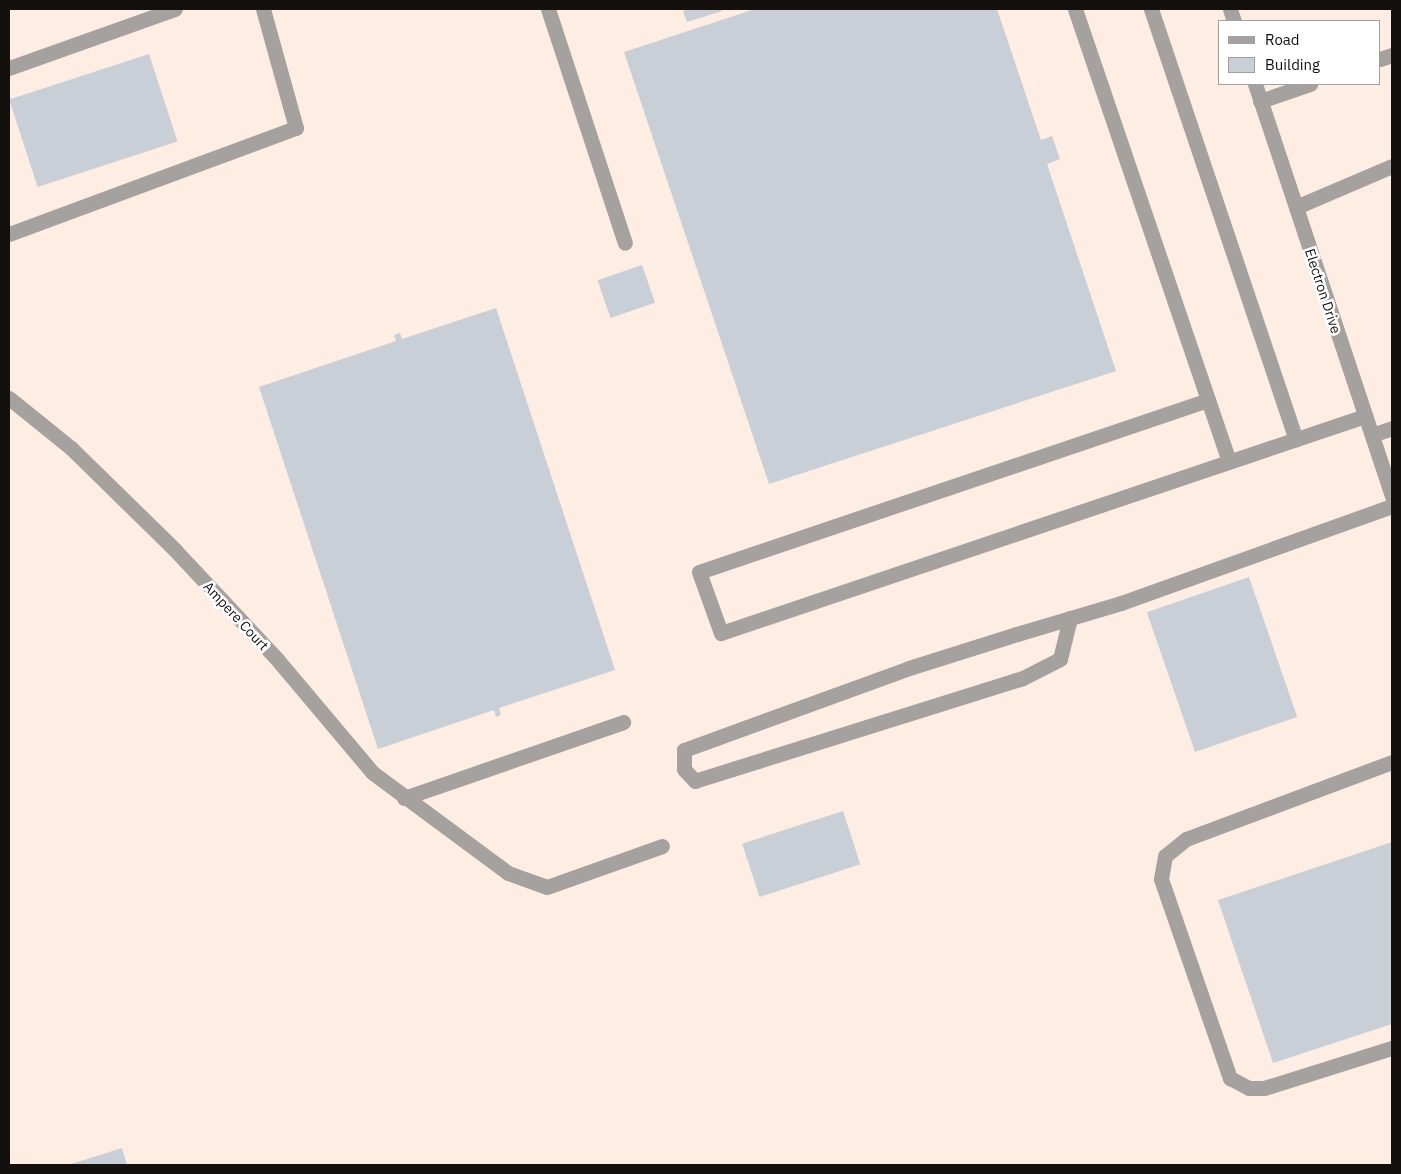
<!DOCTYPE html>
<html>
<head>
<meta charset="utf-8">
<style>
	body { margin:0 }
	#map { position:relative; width:1401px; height:1174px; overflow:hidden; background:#fff7f3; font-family:"IBM Plex Sans",sans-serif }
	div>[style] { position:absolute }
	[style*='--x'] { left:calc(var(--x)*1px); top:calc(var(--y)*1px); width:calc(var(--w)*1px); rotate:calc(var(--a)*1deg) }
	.built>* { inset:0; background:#fdede2 }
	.building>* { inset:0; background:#c9cfd7; transform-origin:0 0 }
	.minor>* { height:15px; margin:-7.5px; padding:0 7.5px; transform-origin:7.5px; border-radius:7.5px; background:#a5a19e }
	span { translate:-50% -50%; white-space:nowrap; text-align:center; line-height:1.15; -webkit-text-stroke:5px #fff; paint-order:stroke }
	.street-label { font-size:14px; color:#13100e }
	.frame { position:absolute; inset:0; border:10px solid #13100e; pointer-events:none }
	.legend { position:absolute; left:1218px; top:20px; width:162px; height:65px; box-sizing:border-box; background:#fff; border:1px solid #a19f9f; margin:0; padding:6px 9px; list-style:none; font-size:15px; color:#13100e }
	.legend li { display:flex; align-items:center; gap:10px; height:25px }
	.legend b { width:25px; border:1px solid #a19f9f }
</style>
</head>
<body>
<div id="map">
	<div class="built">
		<i style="clip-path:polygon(evenodd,9px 9px,1392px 9px,1392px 1165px,9px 1165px,9px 9px,1220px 21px,1380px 21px,1380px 84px,1220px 84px,1220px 21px)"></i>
	</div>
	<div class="building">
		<i style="clip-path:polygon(689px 9px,722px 9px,722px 11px,687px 22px,683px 11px)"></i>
		<i style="clip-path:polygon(755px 9px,997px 9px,1041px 140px,1052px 136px,1060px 159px,1047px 164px,1116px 371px,769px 484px,624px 52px)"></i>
		<i style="left:149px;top:54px;width:92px;height:147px;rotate:72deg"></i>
		<i style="left:642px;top:265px;width:40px;height:47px;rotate:71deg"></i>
		<i style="clip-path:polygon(496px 308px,615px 670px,499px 708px,501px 715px,496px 717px,494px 710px,378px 749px,259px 387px,396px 341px,394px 335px,400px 333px,402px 339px)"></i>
		<i style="left:1249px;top:577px;width:148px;height:108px;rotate:71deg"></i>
		<i style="left:843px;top:811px;width:56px;height:106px;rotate:72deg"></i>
		<i style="clip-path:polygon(1392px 842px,1392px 1024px,1273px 1063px,1218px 900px)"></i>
		<i style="clip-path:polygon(122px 1148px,127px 1165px,68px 1165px)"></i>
	</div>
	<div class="minor">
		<i style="--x:548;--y:9;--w:246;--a:71.8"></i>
		<i style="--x:1075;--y:9;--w:478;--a:71.2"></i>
		<i style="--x:1151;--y:9;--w:454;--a:71.4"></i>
		<i style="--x:1230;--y:9;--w:13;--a:72"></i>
		<i style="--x:1380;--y:59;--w:13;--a:-18"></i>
		<i style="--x:9;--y:68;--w:176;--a:-19.6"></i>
		<i style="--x:1255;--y:84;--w:435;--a:71.6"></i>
		<i style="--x:1260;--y:101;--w:53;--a:-18.8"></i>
		<i style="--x:1296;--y:207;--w:104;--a:-23.1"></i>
		<i style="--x:9;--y:234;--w:306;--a:-20.3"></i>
		<i style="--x:296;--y:128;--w:123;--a:-105.5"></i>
		<i style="--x:9;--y:398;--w:80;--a:38.9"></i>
		<i style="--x:71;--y:448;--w:146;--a:44.4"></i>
		<i style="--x:175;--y:550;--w:148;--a:46.9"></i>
		<i style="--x:276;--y:658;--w:150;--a:49.9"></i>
		<i style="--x:373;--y:773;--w:168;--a:36.5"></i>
		<i style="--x:508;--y:873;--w:41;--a:19.7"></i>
		<i style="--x:547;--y:887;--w:122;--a:-19.6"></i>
		<i style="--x:1208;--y:400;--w:537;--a:161.33"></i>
		<i style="--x:699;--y:572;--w:65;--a:70.2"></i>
		<i style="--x:721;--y:633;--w:680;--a:-18.62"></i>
		<i style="--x:1372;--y:435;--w:21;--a:-19"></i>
		<i style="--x:1070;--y:618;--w:42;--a:103.7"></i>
		<i style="--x:1060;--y:659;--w:42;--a:152.8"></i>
		<i style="--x:1023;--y:678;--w:344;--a:162.6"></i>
		<i style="--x:695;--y:781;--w:16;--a:-133"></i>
		<i style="--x:684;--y:769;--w:19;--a:-90"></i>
		<i style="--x:684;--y:750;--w:239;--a:-20"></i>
		<i style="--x:909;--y:668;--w:113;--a:-17.5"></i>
		<i style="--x:1017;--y:634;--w:109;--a:-16.6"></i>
		<i style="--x:1121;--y:603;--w:288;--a:-19.7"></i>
		<i style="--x:1392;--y:762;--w:220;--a:159.5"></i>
		<i style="--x:1186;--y:839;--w:27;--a:141"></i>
		<i style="--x:1165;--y:856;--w:23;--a:100"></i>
		<i style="--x:1161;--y:879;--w:211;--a:70.9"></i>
		<i style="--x:1230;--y:1078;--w:21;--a:28"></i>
		<i style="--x:1249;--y:1088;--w:15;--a:0"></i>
		<i style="--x:1264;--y:1088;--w:134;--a:-17.4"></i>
		<i style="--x:404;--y:798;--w:232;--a:-19.1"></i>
	</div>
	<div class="street-label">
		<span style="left:1323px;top:291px;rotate:72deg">Electron Drive</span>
		<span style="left:236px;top:616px;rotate:47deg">Ampere Court</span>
	</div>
	<div class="frame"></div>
	<ul class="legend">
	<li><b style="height:6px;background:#a5a19e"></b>Road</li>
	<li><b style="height:14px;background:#c9cfd7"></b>Building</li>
	</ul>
</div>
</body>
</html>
